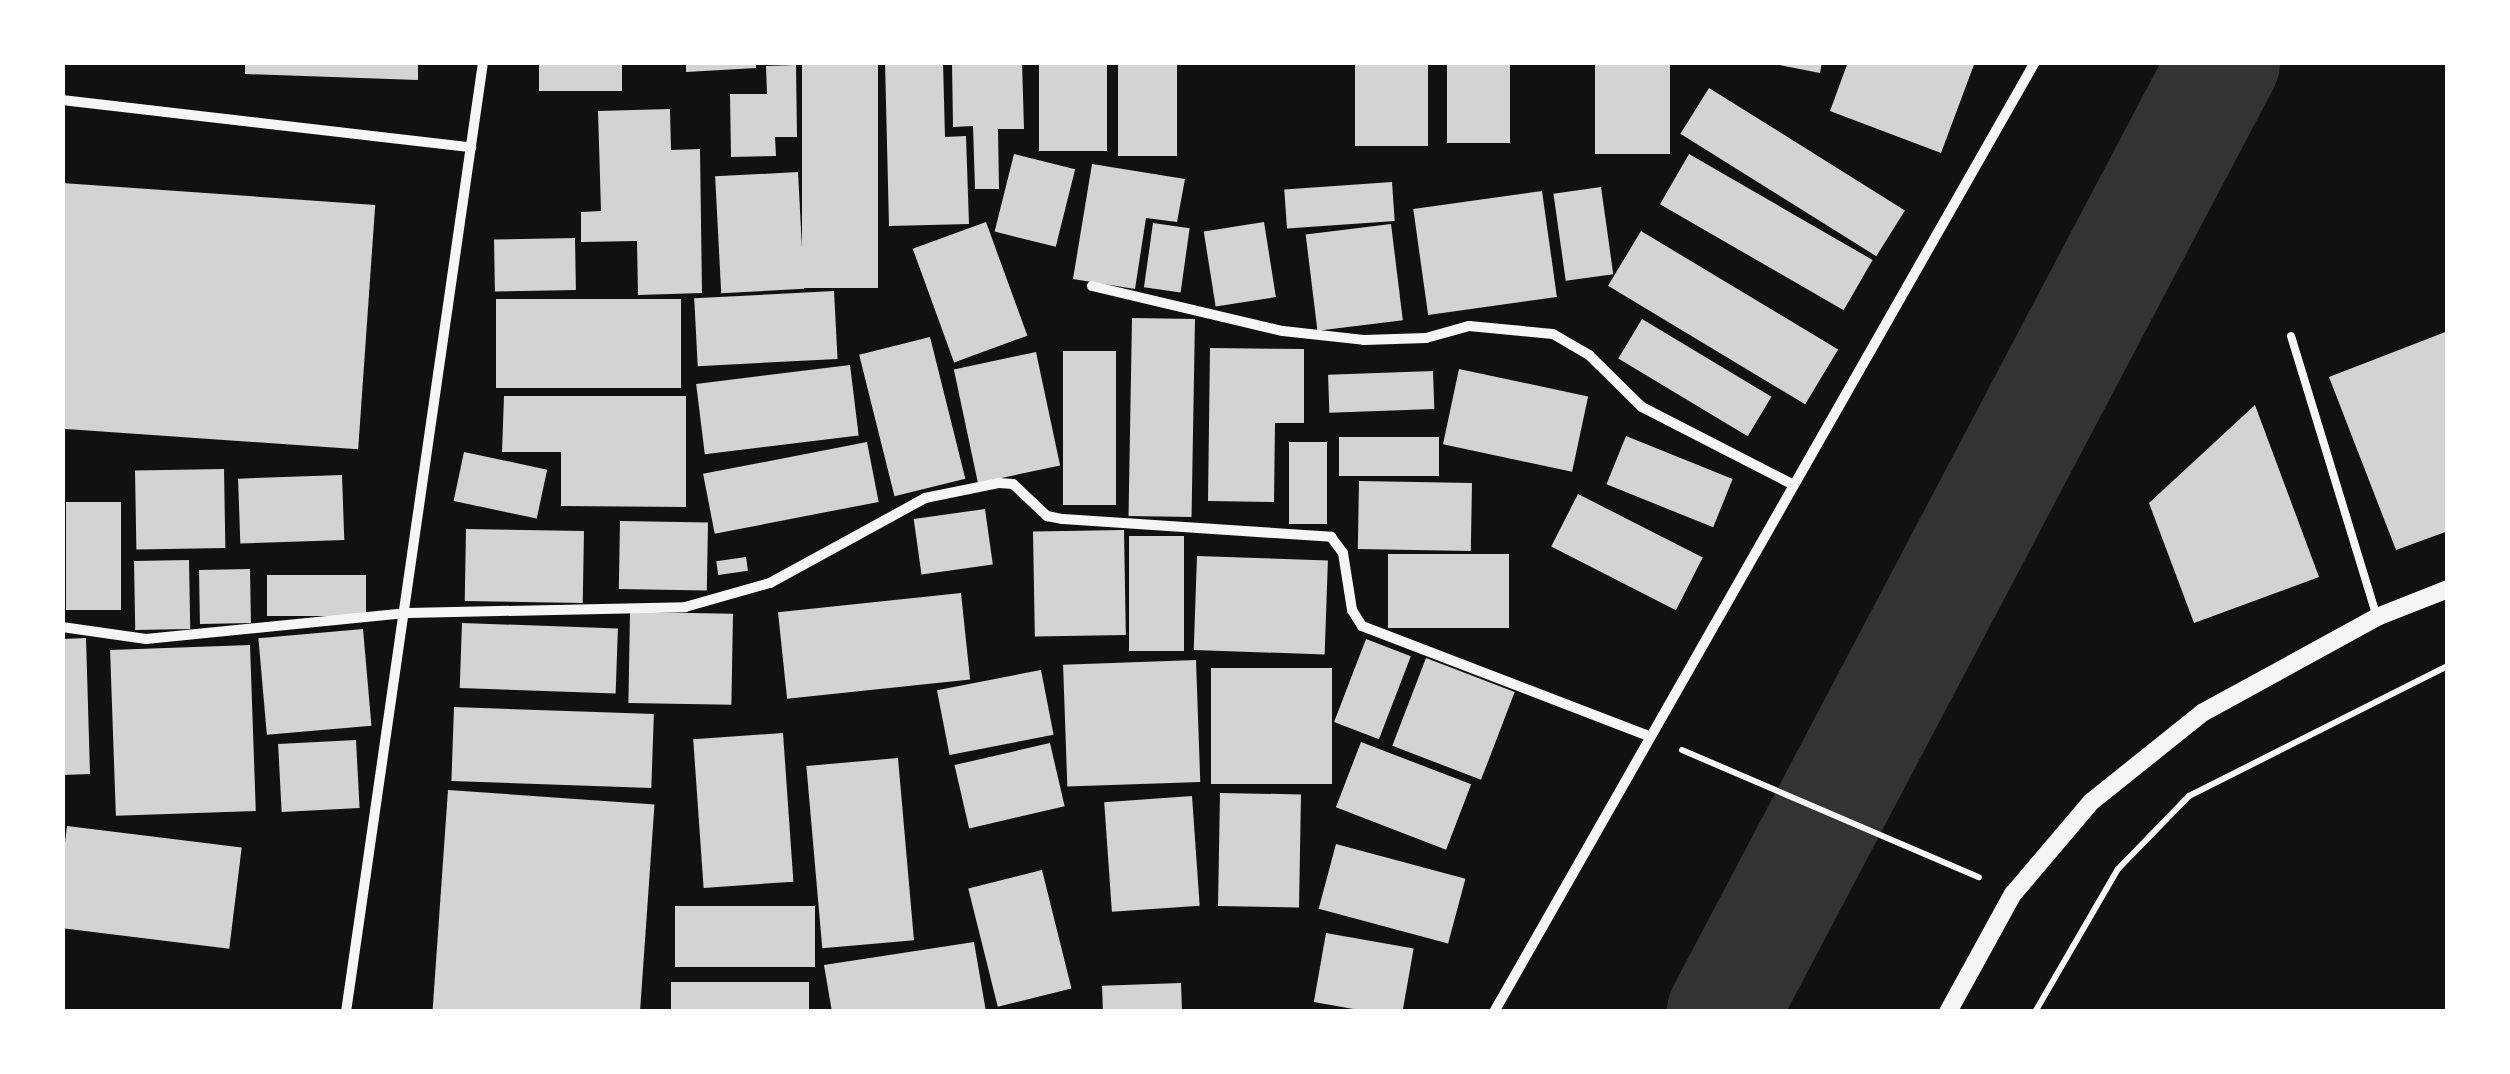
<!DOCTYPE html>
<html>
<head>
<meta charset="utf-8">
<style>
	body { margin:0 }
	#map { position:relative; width:2510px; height:1074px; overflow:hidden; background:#111; font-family:Lora,serif }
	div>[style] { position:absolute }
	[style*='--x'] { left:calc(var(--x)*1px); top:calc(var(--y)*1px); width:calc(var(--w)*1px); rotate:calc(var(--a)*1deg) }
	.river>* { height:112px; margin:-56px; padding:0 56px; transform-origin:56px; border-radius:56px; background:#333 }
	.building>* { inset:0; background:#d3d3d3; transform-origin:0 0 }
	.path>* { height:6px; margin:-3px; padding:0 3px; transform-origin:3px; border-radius:3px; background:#f5f5f5 }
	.service>* { height:8px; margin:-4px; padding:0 4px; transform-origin:4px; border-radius:4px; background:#f5f5f5 }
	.minor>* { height:10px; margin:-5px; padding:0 5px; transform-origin:5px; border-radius:5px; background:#f5f5f5 }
	.tertiary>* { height:18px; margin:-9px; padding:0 9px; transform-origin:9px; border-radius:9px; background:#f5f5f5 }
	span { translate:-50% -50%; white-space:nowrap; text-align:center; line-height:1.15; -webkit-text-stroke:10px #fff; paint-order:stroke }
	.frame { position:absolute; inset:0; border:65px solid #fff; pointer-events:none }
</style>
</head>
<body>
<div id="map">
	<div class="river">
		<i style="--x:1723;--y:1012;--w:1074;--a:-62.19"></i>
	</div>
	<div class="building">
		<i style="clip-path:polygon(245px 62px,418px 62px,418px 80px,245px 74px)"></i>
		<i style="left:539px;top:62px;width:83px;height:29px"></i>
		<i style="clip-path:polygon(686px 62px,756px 62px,756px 68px,686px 72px)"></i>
		<i style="left:802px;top:62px;width:76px;height:226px"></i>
		<i style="clip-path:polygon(885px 62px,943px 62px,945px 137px,966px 136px,969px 224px,889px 226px)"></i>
		<i style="clip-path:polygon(952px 62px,1022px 62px,1024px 129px,998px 129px,999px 189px,975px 189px,973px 126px,953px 127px)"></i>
		<i style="left:1039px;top:62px;width:68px;height:89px"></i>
		<i style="left:1118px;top:62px;width:59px;height:94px"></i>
		<i style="left:1355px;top:62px;width:73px;height:84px"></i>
		<i style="left:1447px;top:62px;width:63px;height:81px"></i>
		<i style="left:1595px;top:62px;width:75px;height:92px"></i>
		<i style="clip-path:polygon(1764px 62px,1822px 62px,1820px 73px)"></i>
		<i style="clip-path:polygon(1848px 62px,1975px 62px,1941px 153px,1830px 111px)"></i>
		<i style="clip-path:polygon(796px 65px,797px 137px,775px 137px,776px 156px,731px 157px,730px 94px,767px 94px,766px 66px)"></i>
		<i style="left:1709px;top:88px;width:231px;height:54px;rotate:32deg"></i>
		<i style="clip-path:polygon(670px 109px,671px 150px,700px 149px,702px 293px,638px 295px,637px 241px,581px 242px,581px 212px,601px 211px,598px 111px)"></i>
		<i style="left:1014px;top:154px;width:63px;height:80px;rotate:14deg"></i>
		<i style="left:1689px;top:154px;width:212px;height:58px;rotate:30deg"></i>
		<i style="clip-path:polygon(1092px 164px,1185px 179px,1177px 222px,1146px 218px,1135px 289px,1073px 279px)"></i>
		<i style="left:798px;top:172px;width:117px;height:83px;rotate:87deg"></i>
		<i style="left:1392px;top:182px;width:39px;height:108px;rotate:86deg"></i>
		<i style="left:62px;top:183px;width:314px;height:245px;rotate:4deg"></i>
		<i style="left:1601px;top:187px;width:88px;height:48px;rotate:82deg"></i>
		<i style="left:1542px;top:191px;width:107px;height:130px;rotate:82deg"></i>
		<i style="left:986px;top:222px;width:121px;height:78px;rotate:70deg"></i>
		<i style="left:1264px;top:222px;width:76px;height:61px;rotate:81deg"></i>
		<i style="left:1153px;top:223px;width:37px;height:65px;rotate:8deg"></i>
		<i style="left:1391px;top:224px;width:97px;height:86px;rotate:83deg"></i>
		<i style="left:1641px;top:231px;width:230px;height:64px;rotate:31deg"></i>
		<i style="left:575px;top:238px;width:52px;height:81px;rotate:89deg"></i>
		<i style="left:834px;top:291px;width:68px;height:140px;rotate:87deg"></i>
		<i style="left:496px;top:299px;width:185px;height:89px"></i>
		<i style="left:1132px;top:318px;width:63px;height:198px;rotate:1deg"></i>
		<i style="left:1642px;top:319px;width:151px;height:46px;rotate:31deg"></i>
		<i style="clip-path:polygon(2448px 331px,2448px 531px,2396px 550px,2329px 377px)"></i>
		<i style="left:930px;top:337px;width:146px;height:73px;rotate:76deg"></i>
		<i style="clip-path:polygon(1210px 348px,1304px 349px,1304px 423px,1275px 423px,1274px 502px,1208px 501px)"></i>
		<i style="left:1063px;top:351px;width:53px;height:154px"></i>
		<i style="left:1036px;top:352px;width:116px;height:84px;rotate:78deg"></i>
		<i style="left:850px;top:365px;width:71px;height:155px;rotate:83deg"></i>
		<i style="left:1459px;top:369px;width:132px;height:77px;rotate:12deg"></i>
		<i style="left:1433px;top:371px;width:38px;height:105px;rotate:88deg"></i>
		<i style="clip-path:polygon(504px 396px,686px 396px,686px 507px,561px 506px,561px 452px,502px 452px)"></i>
		<i style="clip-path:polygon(2255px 405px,2319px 577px,2194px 623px,2149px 503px)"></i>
		<i style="left:1626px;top:436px;width:115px;height:52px;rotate:22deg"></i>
		<i style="left:1439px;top:437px;width:39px;height:100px;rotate:90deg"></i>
		<i style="left:867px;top:442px;width:61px;height:167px;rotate:79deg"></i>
		<i style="left:1289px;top:442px;width:38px;height:82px"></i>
		<i style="left:464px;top:452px;width:85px;height:50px;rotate:12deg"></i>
		<i style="left:224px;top:469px;width:79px;height:89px;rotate:89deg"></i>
		<i style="left:342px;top:475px;width:65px;height:104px;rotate:88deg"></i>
		<i style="left:1359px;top:481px;width:113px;height:68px;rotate:1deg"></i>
		<i style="left:1578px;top:494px;width:140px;height:59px;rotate:27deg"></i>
		<i style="left:66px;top:502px;width:55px;height:108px"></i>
		<i style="left:985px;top:509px;width:56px;height:72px;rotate:82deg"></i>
		<i style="left:620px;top:521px;width:88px;height:68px;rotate:1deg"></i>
		<i style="left:466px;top:529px;width:118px;height:72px;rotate:1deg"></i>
		<i style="left:1124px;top:530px;width:105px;height:91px;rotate:89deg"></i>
		<i style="left:1184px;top:536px;width:115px;height:55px;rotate:90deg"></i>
		<i style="left:1509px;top:554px;width:74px;height:121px;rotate:90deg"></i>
		<i style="left:1197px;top:556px;width:131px;height:94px;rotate:2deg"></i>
		<i style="left:746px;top:557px;width:14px;height:30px;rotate:82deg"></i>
		<i style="left:189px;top:560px;width:69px;height:55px;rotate:89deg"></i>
		<i style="left:250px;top:569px;width:54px;height:51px;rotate:89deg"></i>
		<i style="left:366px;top:575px;width:41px;height:99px;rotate:90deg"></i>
		<i style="left:961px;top:593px;width:87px;height:184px;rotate:84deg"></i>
		<i style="left:630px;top:612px;width:103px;height:91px;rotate:1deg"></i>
		<i style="left:462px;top:623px;width:156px;height:65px;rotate:2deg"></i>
		<i style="left:363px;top:629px;width:97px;height:105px;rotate:85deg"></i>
		<i style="clip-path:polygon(86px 638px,90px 774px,62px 775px,62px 639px)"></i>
		<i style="left:1366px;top:639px;width:48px;height:89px;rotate:21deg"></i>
		<i style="left:250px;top:645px;width:166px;height:140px;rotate:88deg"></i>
		<i style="left:1426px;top:658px;width:95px;height:94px;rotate:21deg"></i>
		<i style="left:1196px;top:660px;width:122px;height:133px;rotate:88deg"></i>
		<i style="left:1332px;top:668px;width:116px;height:121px;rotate:90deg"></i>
		<i style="left:1041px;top:670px;width:66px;height:106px;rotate:79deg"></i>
		<i style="left:454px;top:707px;width:200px;height:74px;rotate:2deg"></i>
		<i style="left:783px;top:733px;width:149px;height:90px;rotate:86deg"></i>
		<i style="left:356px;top:740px;width:68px;height:78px;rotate:87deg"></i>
		<i style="left:1361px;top:742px;width:118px;height:70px;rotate:21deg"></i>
		<i style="left:1050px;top:743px;width:65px;height:98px;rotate:77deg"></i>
		<i style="left:898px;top:758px;width:183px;height:92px;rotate:85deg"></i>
		<i style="left:448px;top:790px;width:207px;height:222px;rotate:4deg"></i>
		<i style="left:1220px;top:793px;width:81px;height:113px;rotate:1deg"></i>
		<i style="left:1192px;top:796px;width:110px;height:88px;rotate:86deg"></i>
		<i style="left:67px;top:826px;width:176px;height:102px;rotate:7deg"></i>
		<i style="left:1336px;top:844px;width:134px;height:67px;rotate:15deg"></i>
		<i style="left:1042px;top:870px;width:122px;height:76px;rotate:76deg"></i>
		<i style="left:815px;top:906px;width:61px;height:140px;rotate:90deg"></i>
		<i style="left:1326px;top:933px;width:89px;height:70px;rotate:10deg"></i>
		<i style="clip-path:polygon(974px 942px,986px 1012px,832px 1012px,824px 965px)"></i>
		<i style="left:809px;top:982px;width:30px;height:138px;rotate:90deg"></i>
		<i style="left:1181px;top:983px;width:29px;height:79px;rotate:88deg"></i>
	</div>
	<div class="path">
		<i style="--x:1682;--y:750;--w:323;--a:23.2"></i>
		<i style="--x:2035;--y:1012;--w:165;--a:-59.9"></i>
		<i style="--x:2118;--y:869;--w:102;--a:-45.8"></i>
		<i style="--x:2189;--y:796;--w:290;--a:-26.7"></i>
	</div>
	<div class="service">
		<i style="--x:2291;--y:336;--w:294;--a:73"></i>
	</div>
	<div class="minor">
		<i style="--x:62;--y:100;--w:412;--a:6.6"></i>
		<i style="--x:1092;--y:286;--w:196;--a:13.3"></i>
		<i style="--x:1283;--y:331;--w:81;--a:6.3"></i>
		<i style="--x:1364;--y:340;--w:62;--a:-1.8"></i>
		<i style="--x:1426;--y:338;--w:45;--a:-15.6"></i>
		<i style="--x:1469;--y:326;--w:84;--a:5.4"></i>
		<i style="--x:1553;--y:334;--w:42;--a:30.3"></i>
		<i style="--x:1589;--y:355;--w:74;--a:44.5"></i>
		<i style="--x:1642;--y:407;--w:169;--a:27.2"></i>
		<i style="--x:62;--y:627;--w:85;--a:8.1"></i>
		<i style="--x:146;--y:639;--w:263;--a:-5.7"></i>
		<i style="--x:408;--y:613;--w:277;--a:-1.2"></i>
		<i style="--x:685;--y:607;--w:88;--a:-15.8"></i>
		<i style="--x:770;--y:583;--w:177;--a:-28.7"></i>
		<i style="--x:925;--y:498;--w:76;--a:-11.5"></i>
		<i style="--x:999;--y:483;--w:14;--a:4"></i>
		<i style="--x:1013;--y:484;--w:47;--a:43.3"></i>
		<i style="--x:1047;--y:516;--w:16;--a:11"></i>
		<i style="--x:1063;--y:519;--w:269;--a:3.8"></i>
		<i style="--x:1331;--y:537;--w:20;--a:53"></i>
		<i style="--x:1343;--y:553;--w:58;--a:81"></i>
		<i style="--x:1352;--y:610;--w:19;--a:58"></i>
		<i style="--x:1362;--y:626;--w:307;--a:21"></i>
		<i style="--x:346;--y:1012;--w:960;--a:-81.79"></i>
		<i style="--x:1494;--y:1012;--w:1093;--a:-60.34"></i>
	</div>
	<div class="tertiary">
		<i style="--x:1948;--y:1012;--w:135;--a:-61.2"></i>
		<i style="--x:2013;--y:894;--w:121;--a:-49.7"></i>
		<i style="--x:2091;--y:802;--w:142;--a:-38.7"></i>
		<i style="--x:2202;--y:713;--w:200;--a:-28.7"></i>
		<i style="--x:2377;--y:617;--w:76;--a:-21.5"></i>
	</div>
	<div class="frame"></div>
</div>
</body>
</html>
